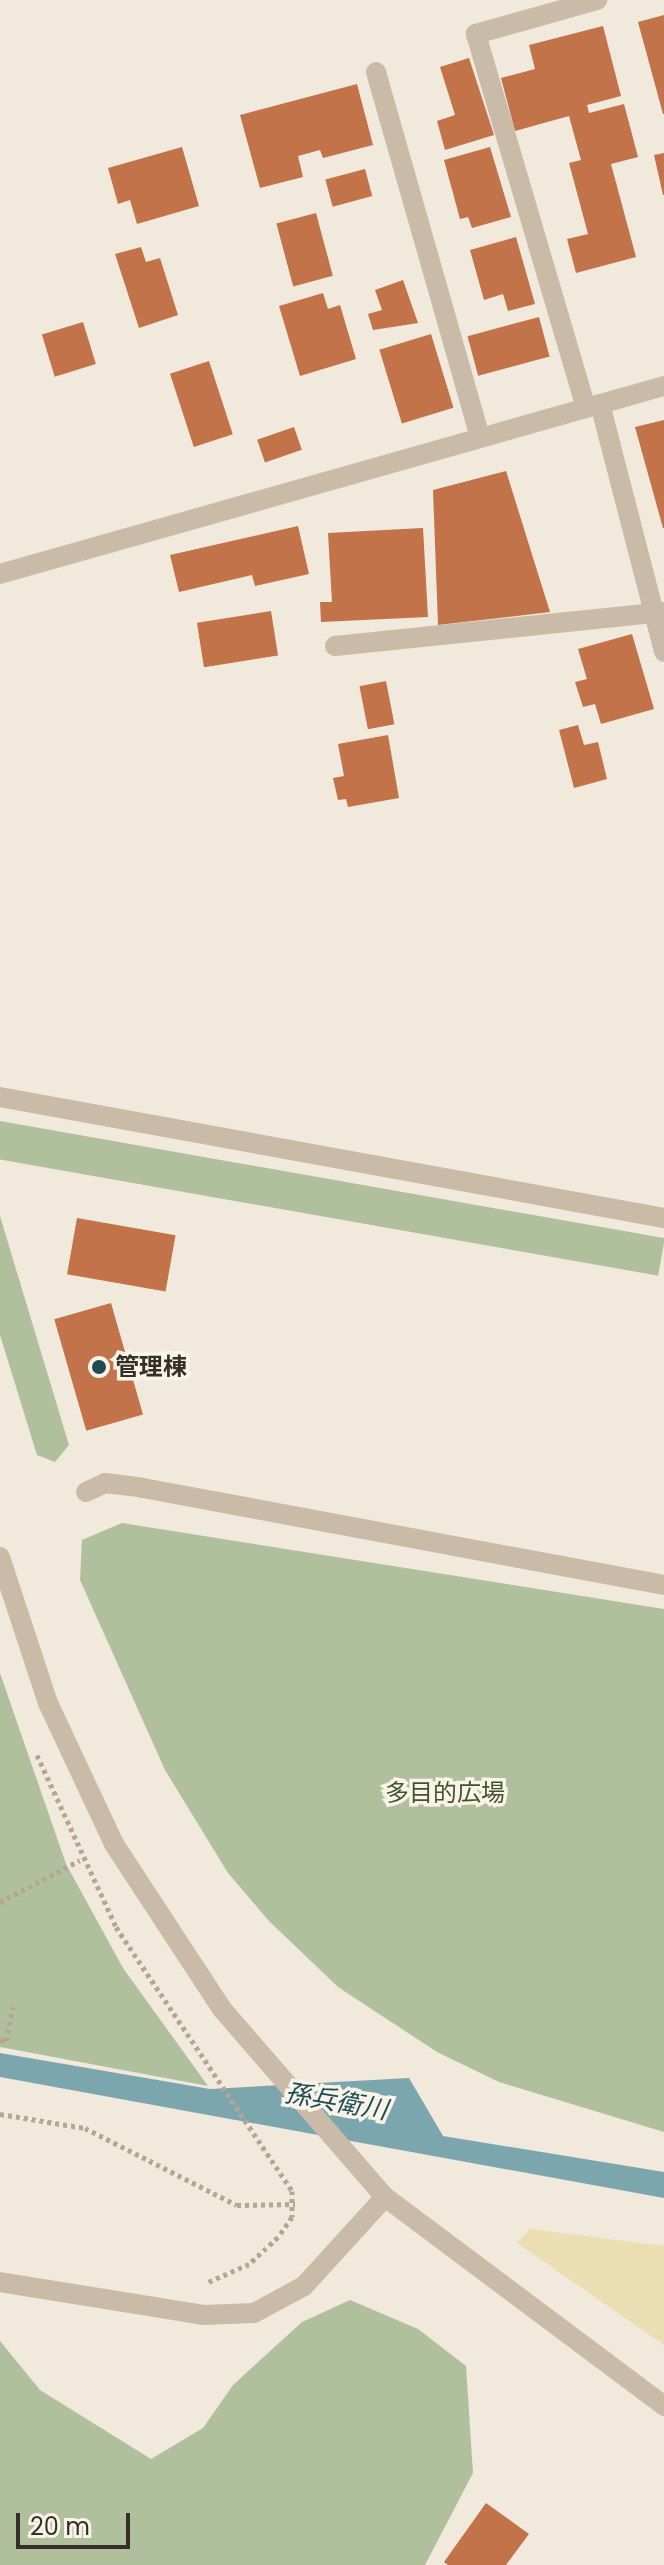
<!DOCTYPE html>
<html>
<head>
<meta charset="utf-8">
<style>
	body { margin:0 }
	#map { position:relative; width:664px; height:2565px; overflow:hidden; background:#f1e9dc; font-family:Poppins,"Noto Sans JP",sans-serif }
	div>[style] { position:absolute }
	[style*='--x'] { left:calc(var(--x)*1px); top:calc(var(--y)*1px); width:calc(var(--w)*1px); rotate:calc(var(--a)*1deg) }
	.green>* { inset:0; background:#b0c09c; transform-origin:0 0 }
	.sand>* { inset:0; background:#ecdeb3 }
	.water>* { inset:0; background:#7ca6ad }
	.building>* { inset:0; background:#c27349; transform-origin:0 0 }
	.path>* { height:5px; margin-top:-2.5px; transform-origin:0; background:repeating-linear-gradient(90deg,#b5a592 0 4px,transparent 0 8px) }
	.service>* { height:20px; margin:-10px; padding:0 10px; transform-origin:10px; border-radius:10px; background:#c9bba8 }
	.minor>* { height:20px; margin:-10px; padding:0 10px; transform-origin:10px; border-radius:10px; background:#c9bba8 }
	.tertiary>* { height:20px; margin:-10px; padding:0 10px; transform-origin:10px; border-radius:10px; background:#c9bba8 }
	.dots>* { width:22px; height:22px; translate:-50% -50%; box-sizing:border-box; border:4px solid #f9f3e8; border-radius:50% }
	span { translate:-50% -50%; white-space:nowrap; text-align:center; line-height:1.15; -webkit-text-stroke:7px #f9f3e8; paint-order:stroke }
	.poi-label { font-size:24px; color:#362e28; font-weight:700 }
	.left { translate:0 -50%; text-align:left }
	.park-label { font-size:24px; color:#41532d }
	.water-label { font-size:26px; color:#1f4d56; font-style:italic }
	.scale { position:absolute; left:16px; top:2513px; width:114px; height:36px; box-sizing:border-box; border:4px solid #362e28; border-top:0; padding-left:10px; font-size:24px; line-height:28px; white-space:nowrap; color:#362e28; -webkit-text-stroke:6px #f9f3e8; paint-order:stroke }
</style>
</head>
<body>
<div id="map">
	<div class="green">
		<i style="left:0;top:1121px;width:675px;height:38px;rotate:10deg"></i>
		<i style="clip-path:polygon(0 1216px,69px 1445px,55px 1462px,37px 1455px,0 1335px)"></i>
		<i style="clip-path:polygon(122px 1523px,664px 1609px,664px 2132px,499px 2082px,437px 2052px,338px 1987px,269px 1921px,228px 1873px,165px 1770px,80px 1580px,82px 1540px)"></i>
		<i style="clip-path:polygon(0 1673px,66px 1864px,123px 1968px,208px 2086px,0 2047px)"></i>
		<i style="clip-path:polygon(350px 2300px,418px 2329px,466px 2366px,473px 2473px,425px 2565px,0 2565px,0 2341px,40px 2390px,151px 2459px,203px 2428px,233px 2385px,302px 2322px)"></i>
	</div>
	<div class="sand">
		<i style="clip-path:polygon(530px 2229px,664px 2246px,664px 2345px,517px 2243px)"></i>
	</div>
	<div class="water">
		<i style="clip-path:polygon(0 2053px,210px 2089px,409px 2078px,443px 2136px,664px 2172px,664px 2198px,0 2077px)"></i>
	</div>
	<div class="building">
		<i style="clip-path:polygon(664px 15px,664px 114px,663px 114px,638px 22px)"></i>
		<i style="clip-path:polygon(603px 26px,621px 96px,587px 105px,589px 113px,624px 104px,638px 157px,611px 164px,636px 257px,576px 273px,567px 239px,588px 234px,569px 163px,581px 160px,569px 116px,515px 131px,501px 78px,535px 69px,529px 45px)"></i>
		<i style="clip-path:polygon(469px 58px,494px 135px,445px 150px,437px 121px,455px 115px,440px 67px)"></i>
		<i style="clip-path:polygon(357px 84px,373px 145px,323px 158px,320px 150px,298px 156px,303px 177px,260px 188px,240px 115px)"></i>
		<i style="clip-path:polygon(182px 147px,199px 206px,137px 224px,130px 200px,118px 204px,108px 168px)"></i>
		<i style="clip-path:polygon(490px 147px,511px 217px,472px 228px,468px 217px,460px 219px,444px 160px)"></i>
		<i style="clip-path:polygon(664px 153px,664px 195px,663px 195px,654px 155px)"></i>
		<i style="left:365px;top:169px;width:28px;height:41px;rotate:75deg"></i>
		<i style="left:316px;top:213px;width:65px;height:41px;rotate:75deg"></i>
		<i style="clip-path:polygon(516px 237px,535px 304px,508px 311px,503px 294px,484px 300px,470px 250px)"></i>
		<i style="clip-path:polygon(141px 247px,146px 262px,160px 258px,178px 315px,139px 328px,115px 254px)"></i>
		<i style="clip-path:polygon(403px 280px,418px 323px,373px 330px,368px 314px,382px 310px,375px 290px)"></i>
		<i style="clip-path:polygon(323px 293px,328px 309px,340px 305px,356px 359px,300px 376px,279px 306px)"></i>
		<i style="left:539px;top:317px;width:41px;height:74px;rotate:75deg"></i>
		<i style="left:83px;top:322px;width:44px;height:43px;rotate:73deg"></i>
		<i style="left:431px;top:334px;width:77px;height:54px;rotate:73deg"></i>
		<i style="left:209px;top:361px;width:77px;height:41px;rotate:72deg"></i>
		<i style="clip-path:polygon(664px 420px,664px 528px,663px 528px,635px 427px)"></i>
		<i style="left:294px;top:427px;width:24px;height:39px;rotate:71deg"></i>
		<i style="clip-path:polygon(506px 471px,550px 612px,438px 625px,433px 490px)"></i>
		<i style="clip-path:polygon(298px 526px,309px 574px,255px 586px,252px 575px,179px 592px,170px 555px)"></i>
		<i style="clip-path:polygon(423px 528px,428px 617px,321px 622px,320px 602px,332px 602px,328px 533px)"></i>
		<i style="left:271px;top:611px;width:45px;height:75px;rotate:81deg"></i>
		<i style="clip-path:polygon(632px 634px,654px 709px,601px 724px,595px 704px,583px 707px,575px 682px,587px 679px,578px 649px)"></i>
		<i style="left:386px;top:681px;width:44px;height:27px;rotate:79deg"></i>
		<i style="clip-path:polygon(578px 725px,584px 745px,598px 742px,607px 779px,574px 788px,559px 730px)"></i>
		<i style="clip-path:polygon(388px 735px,399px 798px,348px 807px,346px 799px,338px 800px,333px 778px,344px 776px,338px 744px)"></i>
		<i style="left:77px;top:1218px;width:100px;height:57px;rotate:10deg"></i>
		<i style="left:111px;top:1303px;width:116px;height:59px;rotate:74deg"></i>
		<i style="clip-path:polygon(486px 2503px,529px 2534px,506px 2565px,448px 2565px,444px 2562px)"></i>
	</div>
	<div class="path">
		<i style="--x:37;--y:1755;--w:189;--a:65.3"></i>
		<i style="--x:116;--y:1927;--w:317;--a:56.3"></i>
		<i style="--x:292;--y:2191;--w:26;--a:90"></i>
		<i style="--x:292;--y:2217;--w:24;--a:125"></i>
		<i style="--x:278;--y:2237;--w:40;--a:137"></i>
		<i style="--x:249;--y:2264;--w:47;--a:156.2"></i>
		<i style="--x:0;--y:1902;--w:90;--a:-27.7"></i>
		<i style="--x:0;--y:2040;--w:6;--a:9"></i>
		<i style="--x:6;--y:2041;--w:35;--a:-78"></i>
		<i style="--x:0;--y:2114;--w:86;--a:9.4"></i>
		<i style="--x:85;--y:2128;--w:170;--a:26.9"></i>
		<i style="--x:237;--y:2205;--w:58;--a:-1"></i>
	</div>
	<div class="service">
		<i style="--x:376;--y:72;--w:380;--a:74.1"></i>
		<i style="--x:586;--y:408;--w:390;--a:-106.4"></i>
		<i style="--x:476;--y:34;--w:126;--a:-15.7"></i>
		<i style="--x:335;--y:646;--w:331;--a:-5.9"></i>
		<i style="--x:86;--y:1492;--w:21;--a:-25"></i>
		<i style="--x:105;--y:1483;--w:38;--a:7"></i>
		<i style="--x:143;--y:1488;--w:530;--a:10.55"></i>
	</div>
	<div class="minor">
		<i style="--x:600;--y:404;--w:256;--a:75.5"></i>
		<i style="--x:0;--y:574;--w:690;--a:-15.81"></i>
		<i style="--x:0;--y:1097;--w:675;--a:10.33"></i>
	</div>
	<div class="tertiary">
		<i style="--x:0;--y:1557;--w:154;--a:71.8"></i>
		<i style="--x:48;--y:1703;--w:156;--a:64.9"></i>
		<i style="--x:114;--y:1844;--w:197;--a:56.8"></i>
		<i style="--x:222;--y:2009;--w:249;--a:49.1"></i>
		<i style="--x:385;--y:2197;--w:349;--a:36.8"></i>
		<i style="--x:0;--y:2282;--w:206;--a:9.2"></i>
		<i style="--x:203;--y:2315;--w:51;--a:-2.2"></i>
		<i style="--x:254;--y:2313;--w:57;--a:-28.4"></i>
		<i style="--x:304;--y:2286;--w:120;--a:-47.7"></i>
	</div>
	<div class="dots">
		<i style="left:99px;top:1367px;background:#1f4d56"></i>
	</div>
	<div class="poi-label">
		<span class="left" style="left:115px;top:1367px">管理棟</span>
	</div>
	<div class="park-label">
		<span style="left:445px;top:1793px">多目的広場</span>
	</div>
	<div class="water-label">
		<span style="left:336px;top:2102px;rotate:10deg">孫兵衛川</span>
	</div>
	<div class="scale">20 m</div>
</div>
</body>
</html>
